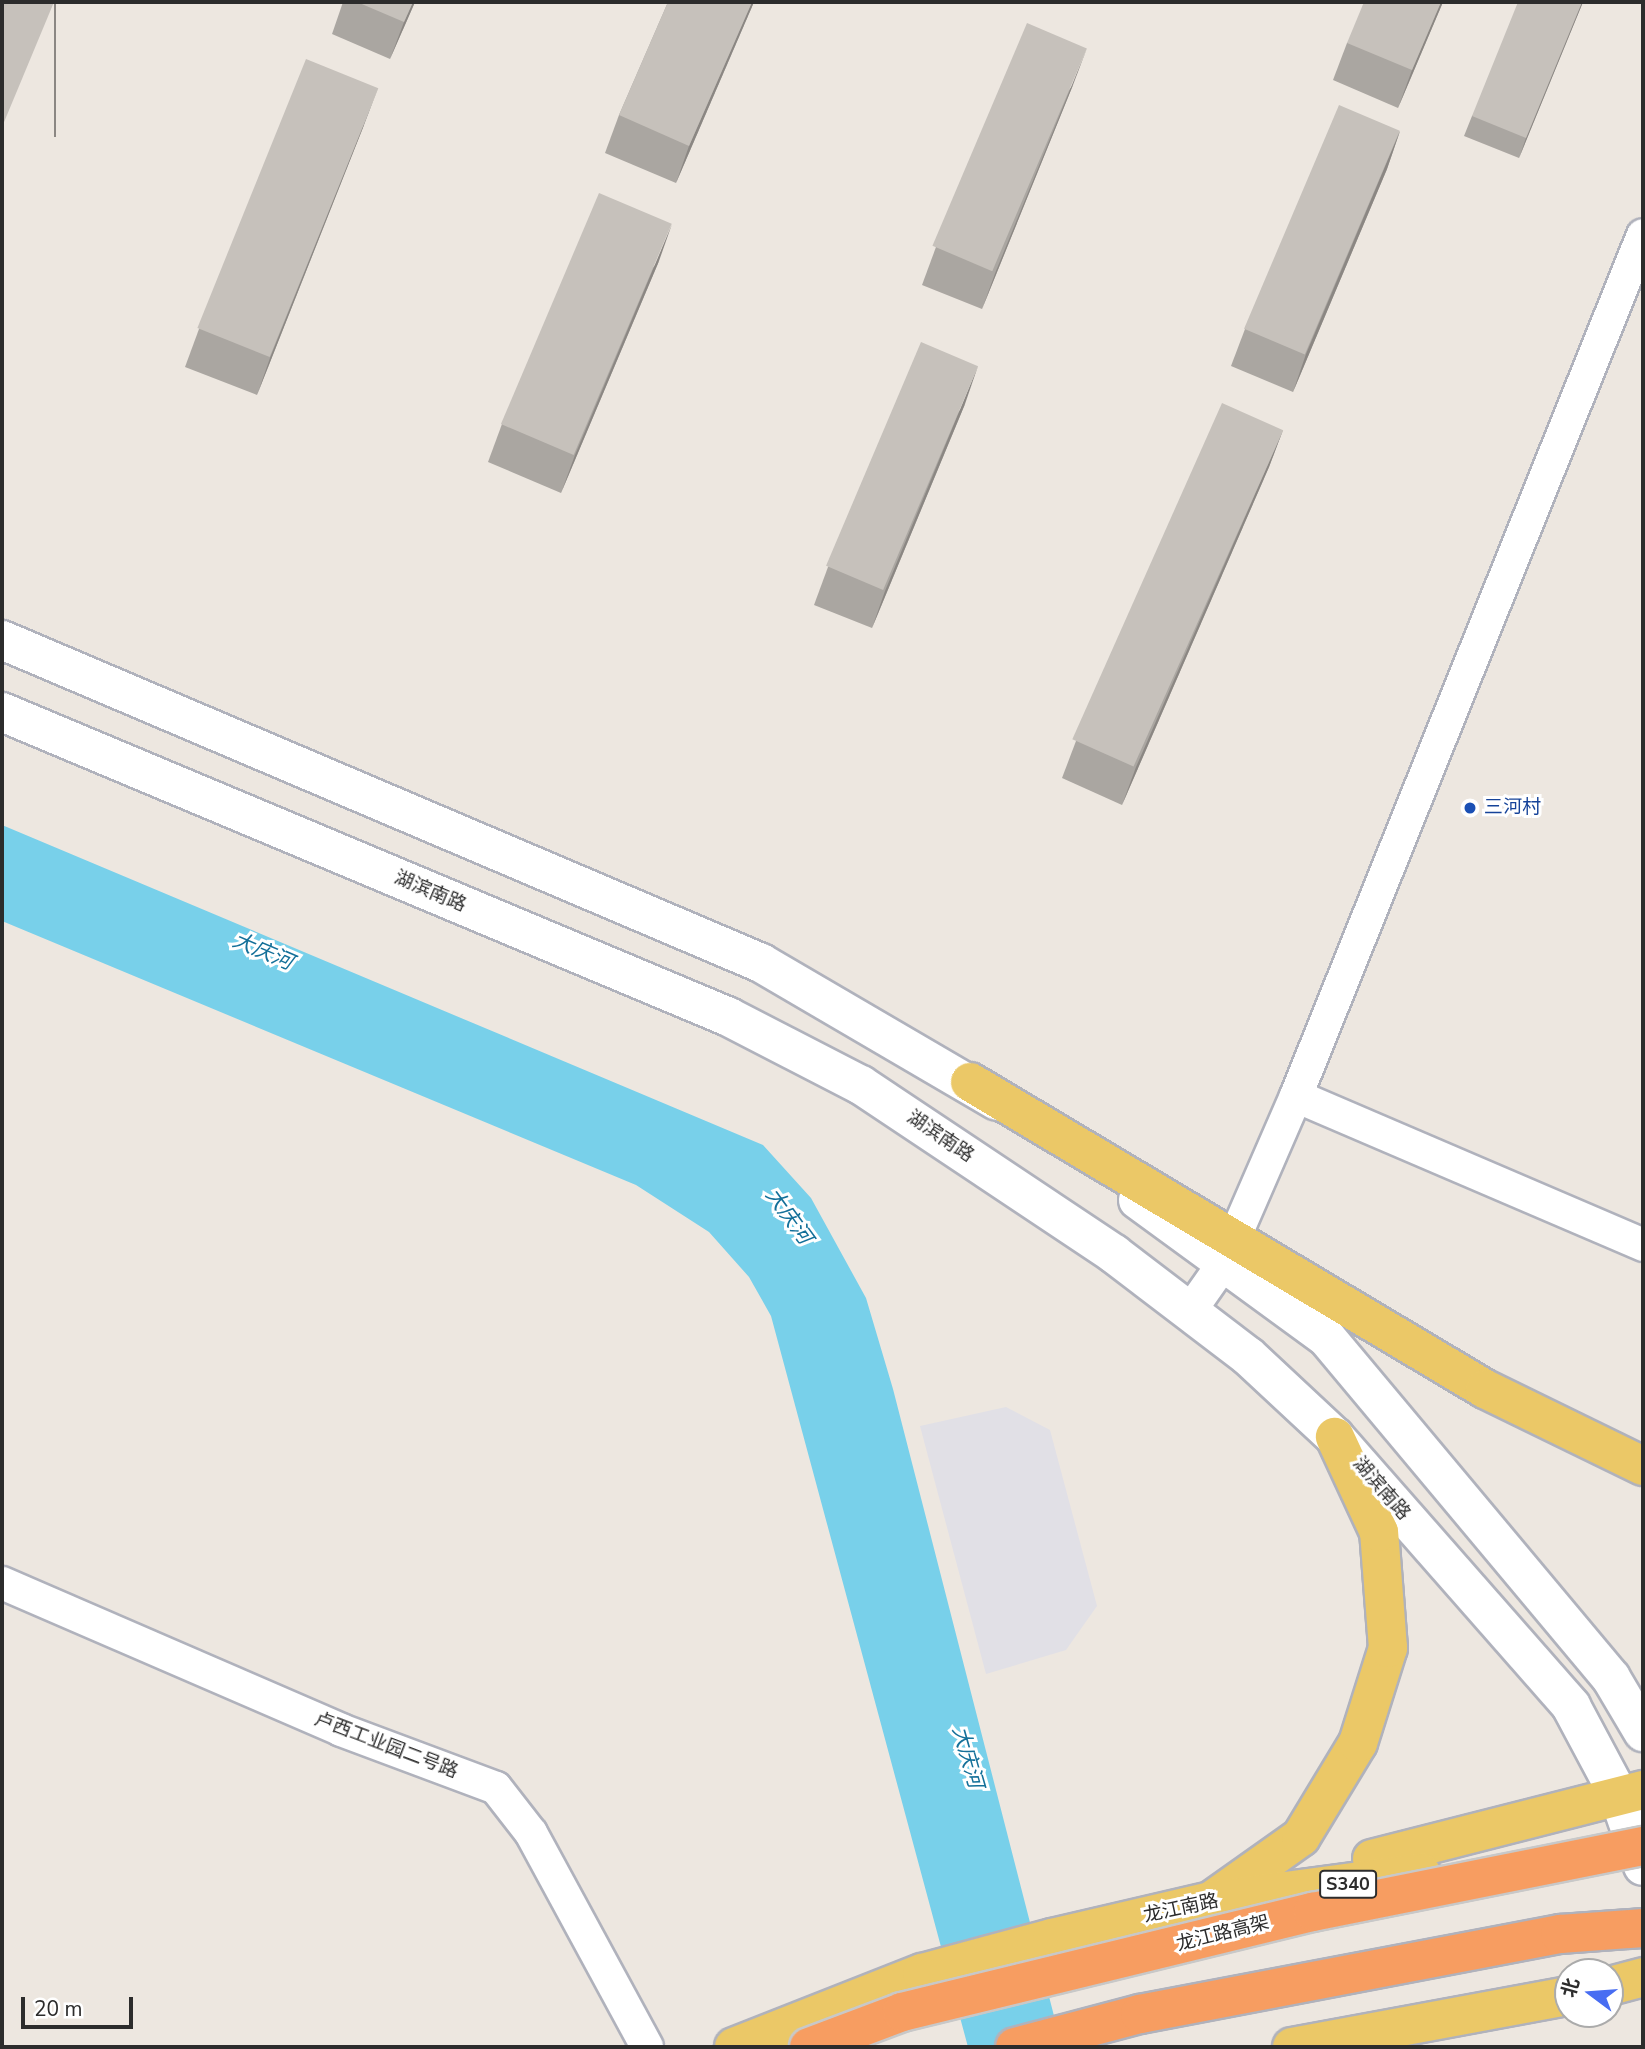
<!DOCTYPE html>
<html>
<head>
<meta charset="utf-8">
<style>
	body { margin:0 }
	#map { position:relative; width:1645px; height:2049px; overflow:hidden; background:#ede7e0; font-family:"Nunito Sans","Noto Sans SC",sans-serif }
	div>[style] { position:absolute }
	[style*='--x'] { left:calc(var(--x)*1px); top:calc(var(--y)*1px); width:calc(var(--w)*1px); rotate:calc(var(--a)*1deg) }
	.industrial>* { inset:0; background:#e1e0e6 }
	.water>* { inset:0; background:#78d0ea }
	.roads { filter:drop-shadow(2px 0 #b0b2bc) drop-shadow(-2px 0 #b0b2bc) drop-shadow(0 2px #b0b2bc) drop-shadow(0 -2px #b0b2bc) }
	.street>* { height:32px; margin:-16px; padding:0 16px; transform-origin:16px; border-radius:16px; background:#fff }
	.secondary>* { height:38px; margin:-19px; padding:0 19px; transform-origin:19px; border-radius:19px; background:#fff }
	.primary>* { height:38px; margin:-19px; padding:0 19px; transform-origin:19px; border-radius:19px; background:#ebc867 }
	.highway>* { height:38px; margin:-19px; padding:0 19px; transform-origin:19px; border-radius:19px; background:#f79d61 }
	.bridges { filter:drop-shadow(2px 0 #c8c8c8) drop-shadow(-2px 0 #c8c8c8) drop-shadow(0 2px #c8c8c8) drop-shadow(0 -2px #c8c8c8) }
	.highway-bridge>* { height:38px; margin:-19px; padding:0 19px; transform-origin:19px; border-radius:19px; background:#f79d61 }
	.wall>* { inset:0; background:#aaa6a1 }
	.shaded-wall>* { inset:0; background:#8b8783; transform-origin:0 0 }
	.building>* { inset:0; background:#c6c1bb; transform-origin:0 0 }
	.dots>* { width:19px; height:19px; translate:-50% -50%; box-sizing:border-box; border:4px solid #fff; border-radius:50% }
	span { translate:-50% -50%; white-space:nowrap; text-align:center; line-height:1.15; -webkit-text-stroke:6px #fff; paint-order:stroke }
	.shield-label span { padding:2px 5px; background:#fff; border:2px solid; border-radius:5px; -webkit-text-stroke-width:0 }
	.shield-label { font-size:18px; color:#2c2c2c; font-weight:700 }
	.transit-label { font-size:19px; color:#164399 }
	.left { translate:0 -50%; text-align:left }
	.street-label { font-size:19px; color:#2c2c2c }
	.water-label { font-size:21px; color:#147099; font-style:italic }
	.frame { position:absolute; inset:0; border:4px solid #2c2c2c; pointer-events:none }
	.north { position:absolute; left:1554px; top:1958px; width:70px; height:70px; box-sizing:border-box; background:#fff; border:2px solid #ababab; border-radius:50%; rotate:286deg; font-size:19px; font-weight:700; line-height:28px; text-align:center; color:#2c2c2c }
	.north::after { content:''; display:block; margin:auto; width:24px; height:32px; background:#486df2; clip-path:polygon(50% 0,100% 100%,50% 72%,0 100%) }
	.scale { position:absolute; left:21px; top:1997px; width:112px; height:32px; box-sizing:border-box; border:4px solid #2c2c2c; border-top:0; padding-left:9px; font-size:21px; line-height:24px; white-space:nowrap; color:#2c2c2c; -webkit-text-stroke:5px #fff; paint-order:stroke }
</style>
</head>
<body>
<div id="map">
	<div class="industrial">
		<i style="clip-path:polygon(1006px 1407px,1050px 1430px,1097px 1606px,1066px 1650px,986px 1674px,920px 1426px)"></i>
	</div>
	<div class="water">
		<i style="clip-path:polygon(2px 825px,763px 1145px,811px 1198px,866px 1298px,893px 1389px,1062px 2047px,968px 2047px,771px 1316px,749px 1277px,709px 1232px,636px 1185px,2px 921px)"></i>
	</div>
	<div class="roads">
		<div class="street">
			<i style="--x:1296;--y:1096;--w:378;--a:23.2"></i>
			<i style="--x:1190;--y:1311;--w:57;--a:-54.9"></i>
			<i style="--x:1223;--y:1264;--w:183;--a:-66.5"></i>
			<i style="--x:1296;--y:1096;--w:928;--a:-68.05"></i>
			<i style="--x:2;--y:1583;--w:369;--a:23.4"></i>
			<i style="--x:341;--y:1730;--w:165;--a:20.5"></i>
			<i style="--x:496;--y:1788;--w:57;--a:52.1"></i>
			<i style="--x:531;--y:1833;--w:243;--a:61.5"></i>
		</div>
		<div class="secondary">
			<i style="--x:2;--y:640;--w:825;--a:23.05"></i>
			<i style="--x:761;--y:963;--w:273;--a:30.3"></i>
			<i style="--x:2;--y:712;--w:788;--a:22.76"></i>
			<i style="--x:729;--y:1017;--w:148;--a:27.3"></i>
			<i style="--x:861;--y:1085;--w:304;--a:33.7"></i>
			<i style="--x:1114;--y:1254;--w:168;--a:37.3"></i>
			<i style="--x:1248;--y:1356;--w:119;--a:43"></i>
			<i style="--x:1335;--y:1437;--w:358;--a:48.7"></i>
			<i style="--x:1571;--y:1706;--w:100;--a:61.9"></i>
			<i style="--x:1618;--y:1794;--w:76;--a:70.9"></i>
			<i style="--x:1138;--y:1200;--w:233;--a:36.1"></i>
			<i style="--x:1326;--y:1337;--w:444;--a:50.1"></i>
			<i style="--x:1611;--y:1678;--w:63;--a:59.3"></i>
		</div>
		<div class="primary">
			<i style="--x:970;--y:1082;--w:600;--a:30.8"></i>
			<i style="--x:1485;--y:1389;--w:176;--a:26"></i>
			<i style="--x:1372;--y:1859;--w:280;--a:-14.3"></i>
			<i style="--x:1215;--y:1898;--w:105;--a:-35.3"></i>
			<i style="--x:1301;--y:1837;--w:110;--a:-58.8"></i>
			<i style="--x:1358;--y:1743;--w:100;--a:-72.5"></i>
			<i style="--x:1388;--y:1648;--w:116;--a:-94.4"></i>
			<i style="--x:1379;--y:1532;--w:105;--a:-114.9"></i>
			<i style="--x:1610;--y:1986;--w:34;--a:-15"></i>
			<i style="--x:734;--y:2047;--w:202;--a:-21.5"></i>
			<i style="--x:922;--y:1973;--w:135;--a:-15.1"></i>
			<i style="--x:1052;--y:1938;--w:163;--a:-13.1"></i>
			<i style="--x:1211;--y:1901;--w:212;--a:-7.6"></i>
			<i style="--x:1292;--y:2047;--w:281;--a:-10.5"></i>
		</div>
		<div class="highway">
			<i style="--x:1015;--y:2047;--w:129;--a:-14.8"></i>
			<i style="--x:1140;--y:2014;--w:428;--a:-10.8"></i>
			<i style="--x:1560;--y:1934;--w:83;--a:-4.1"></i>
		</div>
	</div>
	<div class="bridges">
		<div class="highway-bridge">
			<i style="--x:809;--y:2047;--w:99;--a:-20.6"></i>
			<i style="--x:902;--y:2012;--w:423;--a:-13.7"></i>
			<i style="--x:1313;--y:1912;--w:337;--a:-11.3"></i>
		</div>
	</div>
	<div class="wall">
		<i style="clip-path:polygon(343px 2px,415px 2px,390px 59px,332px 34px)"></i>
		<i style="clip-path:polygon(668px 2px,754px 2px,676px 183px,605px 153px,619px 115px)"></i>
		<i style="clip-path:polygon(1443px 2px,1398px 108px,1333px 80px,1347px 43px)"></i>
		<i style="clip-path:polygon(1583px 2px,1519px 158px,1464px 136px,1472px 116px)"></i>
		<i style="clip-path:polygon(1073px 85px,982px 309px,922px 285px,936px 247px)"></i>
		<i style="clip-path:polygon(364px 125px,257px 395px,185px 367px,199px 329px)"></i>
		<i style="clip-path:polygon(1400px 131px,1387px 169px,1293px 392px,1231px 366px,1245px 329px)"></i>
		<i style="clip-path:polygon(659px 261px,561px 493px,488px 462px,502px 424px)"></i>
		<i style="clip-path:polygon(965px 404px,872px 628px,814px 605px,828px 567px)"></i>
		<i style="clip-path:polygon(1283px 430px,1269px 467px,1122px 805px,1062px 778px,1076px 741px)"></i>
	</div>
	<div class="shaded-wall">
		<i style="left:54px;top:2px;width:2px;height:135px"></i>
		<i style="clip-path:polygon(413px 2px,415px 2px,390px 59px,404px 22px)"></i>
		<i style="clip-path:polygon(752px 2px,754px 2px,676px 183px,689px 146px)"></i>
		<i style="clip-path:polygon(1441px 2px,1443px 2px,1398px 108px,1412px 70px)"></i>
		<i style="clip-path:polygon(1582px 2px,1583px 2px,1519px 158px,1526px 138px)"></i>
		<i style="clip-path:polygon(1087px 48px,1073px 85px,982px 309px,996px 271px)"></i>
		<i style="clip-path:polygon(378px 88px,364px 125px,257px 395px,270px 358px)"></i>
		<i style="clip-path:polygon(1400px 131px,1387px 169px,1293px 392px,1306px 354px)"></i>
		<i style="clip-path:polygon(672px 224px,659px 261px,561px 493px,575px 455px)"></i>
		<i style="clip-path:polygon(978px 366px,965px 404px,872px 628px,885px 591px)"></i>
		<i style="clip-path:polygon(1283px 430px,1269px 467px,1122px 805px,1136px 767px)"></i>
	</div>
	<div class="building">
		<i style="clip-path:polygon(2px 2px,54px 2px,2px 127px)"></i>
		<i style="clip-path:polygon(357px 2px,413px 2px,404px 22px)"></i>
		<i style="clip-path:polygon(668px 2px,752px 2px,689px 146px,619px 115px)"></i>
		<i style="clip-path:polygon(1364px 2px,1441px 2px,1412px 70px,1347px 43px)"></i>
		<i style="clip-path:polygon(1518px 2px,1582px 2px,1526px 138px,1472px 116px)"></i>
		<i style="left:1027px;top:23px;width:65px;height:242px;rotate:23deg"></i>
		<i style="left:306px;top:59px;width:78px;height:290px;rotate:22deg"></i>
		<i style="left:1339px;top:105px;width:66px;height:243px;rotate:23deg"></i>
		<i style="left:599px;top:193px;width:79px;height:251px;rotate:23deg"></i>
		<i style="left:921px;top:342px;width:62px;height:243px;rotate:23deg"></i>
		<i style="left:1222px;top:403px;width:67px;height:368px;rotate:24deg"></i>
	</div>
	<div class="dots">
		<i style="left:1470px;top:808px;background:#1a4fb4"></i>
	</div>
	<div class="shield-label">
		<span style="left:1348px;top:1884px">S340</span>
	</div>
	<div class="transit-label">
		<span class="left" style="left:1484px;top:808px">三河村</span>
	</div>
	<div class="street-label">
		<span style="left:430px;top:892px;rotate:23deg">湖滨南路</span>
		<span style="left:940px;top:1137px;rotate:34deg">湖滨南路</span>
		<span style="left:1381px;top:1489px;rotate:49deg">湖滨南路</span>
		<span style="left:386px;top:1746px;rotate:21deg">卢西工业园二号路</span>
		<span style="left:1181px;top:1909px;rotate:-12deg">龙江南路</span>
		<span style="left:1223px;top:1934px;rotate:-14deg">龙江路高架</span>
	</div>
	<div class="water-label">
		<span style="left:263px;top:951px;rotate:23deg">大庆河</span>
		<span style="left:789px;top:1216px;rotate:54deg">大庆河</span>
		<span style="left:968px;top:1757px;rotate:74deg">大庆河</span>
	</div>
	<div class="frame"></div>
	<div class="north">北</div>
	<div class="scale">20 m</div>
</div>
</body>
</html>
